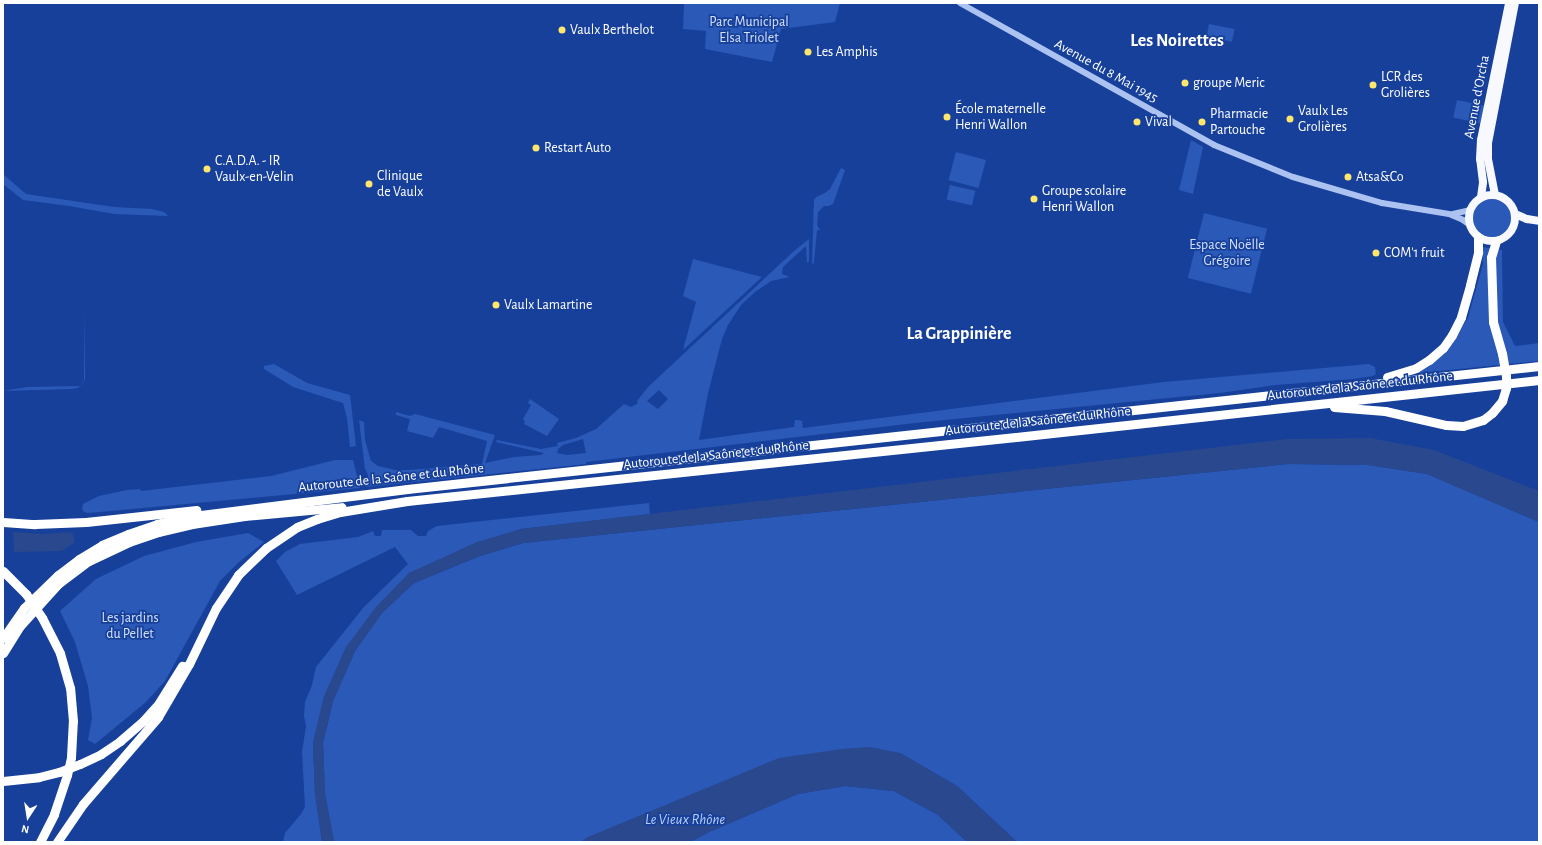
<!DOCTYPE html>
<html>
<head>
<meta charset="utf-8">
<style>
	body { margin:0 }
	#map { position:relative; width:1542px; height:845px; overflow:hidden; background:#17409b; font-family:"Alegreya Sans",sans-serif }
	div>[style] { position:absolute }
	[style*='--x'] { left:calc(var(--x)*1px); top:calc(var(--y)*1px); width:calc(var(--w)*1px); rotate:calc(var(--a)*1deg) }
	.green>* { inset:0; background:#2a59b8; transform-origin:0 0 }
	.round { border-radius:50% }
	.water>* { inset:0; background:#2a488d }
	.minor>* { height:6px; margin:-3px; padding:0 3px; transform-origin:3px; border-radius:3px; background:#acc3f2 }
	.major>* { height:8px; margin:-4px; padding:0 4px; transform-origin:4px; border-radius:4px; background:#f7f9ff }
	.major>.ring { margin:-4px; padding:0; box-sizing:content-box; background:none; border:8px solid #f7f9ff; border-radius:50% }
	.highway>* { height:9px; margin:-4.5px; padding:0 4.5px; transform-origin:4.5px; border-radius:4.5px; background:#fff }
	.highway-bridge>* { height:9px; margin:-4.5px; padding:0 4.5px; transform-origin:4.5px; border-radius:4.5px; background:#fff }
	.dots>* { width:11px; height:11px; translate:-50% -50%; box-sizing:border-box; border:2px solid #17409b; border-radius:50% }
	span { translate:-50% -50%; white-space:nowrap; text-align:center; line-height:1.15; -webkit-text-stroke:3.5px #17409b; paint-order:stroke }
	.park-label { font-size:14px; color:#d4e1fc }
	.poi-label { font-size:14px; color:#fff }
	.left { translate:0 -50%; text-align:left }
	.street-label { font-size:14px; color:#fff }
	.water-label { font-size:15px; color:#b9cef9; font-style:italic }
	.district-label { font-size:18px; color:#fff; font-weight:700 }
	.frame { position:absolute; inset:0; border:4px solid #fff; pointer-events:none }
	.north { position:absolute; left:8px; top:797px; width:40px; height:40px; -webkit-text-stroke:3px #17409b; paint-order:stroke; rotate:192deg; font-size:11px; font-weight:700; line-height:16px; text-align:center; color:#fff }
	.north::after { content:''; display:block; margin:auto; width:14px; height:18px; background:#fff; clip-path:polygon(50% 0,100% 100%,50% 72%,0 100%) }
</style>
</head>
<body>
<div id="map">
	<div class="green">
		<i style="clip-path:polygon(684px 3px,840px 3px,835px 22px,781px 29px,772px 62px,705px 49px,706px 31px,683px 29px)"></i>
		<i style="left:1209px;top:24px;width:26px;height:13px;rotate:11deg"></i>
		<i style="left:1457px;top:100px;width:29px;height:18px;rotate:12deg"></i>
		<i style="clip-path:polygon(1191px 140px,1203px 147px,1193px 194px,1179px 190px)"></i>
		<i style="left:956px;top:152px;width:31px;height:29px;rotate:15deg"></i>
		<i style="clip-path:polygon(841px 168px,845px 170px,833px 204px,829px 206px,824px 206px,818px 212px,817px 225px,820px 230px,817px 230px,814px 262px,812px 265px,814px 200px,816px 197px,825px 193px,830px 189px)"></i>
		<i style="clip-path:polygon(3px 174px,26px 194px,114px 207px,152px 209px,164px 212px,168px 216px,114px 214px,69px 206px,23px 200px,3px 184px)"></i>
		<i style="left:950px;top:185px;width:26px;height:15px;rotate:13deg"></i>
		<i class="round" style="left:1473px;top:199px;width:38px;height:38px"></i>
		<i style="left:1204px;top:213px;width:65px;height:67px;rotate:14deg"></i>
		<i style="clip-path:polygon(evenodd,809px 239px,809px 261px,807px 263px,806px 246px,783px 267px,782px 274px,790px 277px,771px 281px,755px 292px,741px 305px,728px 325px,722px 339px,708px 393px,699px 440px,794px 427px,795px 420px,798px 420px,802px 421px,803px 428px,1164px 382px,1369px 364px,1375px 367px,1376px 374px,1373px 376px,1353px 379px,1276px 385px,1220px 393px,915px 423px,586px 462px,586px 464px,366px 487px,368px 475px,365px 469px,359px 420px,364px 422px,365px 440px,371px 461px,378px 466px,395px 470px,409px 470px,482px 464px,487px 441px,439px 427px,433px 438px,407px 431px,410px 419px,396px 415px,396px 412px,410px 416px,415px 414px,495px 435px,485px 463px,514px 457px,541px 455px,544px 453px,496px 442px,497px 440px,541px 449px,558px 446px,557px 443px,576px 438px,596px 429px,624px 404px,631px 407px,637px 404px,638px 403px,637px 401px,648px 387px,794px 251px,809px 239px,659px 390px,668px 399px,658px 409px,647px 401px,659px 390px,809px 239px,583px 439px,586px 453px,567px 455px,557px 453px,558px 449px,563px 445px,583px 439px)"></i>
		<i style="clip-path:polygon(1482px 247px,1502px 250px,1503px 322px,1515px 346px,1539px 343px,1539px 361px,1419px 373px,1419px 370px,1453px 341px,1468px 318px,1483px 264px)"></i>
		<i style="clip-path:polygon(693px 259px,762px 277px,683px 350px,696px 302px,683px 296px)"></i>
		<i style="clip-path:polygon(85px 310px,85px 379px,82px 385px,78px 388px,71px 389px,3px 391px,27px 387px,81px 386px,84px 380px,84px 369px)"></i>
		<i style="clip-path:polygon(274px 364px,307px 383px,350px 395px,356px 446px,350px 447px,347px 418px,343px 403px,293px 387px,264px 369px,264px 366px)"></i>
		<i style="clip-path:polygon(530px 399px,559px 419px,547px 436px,524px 424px,525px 421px,523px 419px,531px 405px,528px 403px)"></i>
		<i style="clip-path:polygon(335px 460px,353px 460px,360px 488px,100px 512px,87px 513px,83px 511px,82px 508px,83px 504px,99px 496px,127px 490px,140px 489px,141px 491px,271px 476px)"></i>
		<i style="clip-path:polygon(1288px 464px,1368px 465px,1427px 474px,1539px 522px,1539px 842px,1017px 842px,957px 786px,900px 753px,588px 837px,581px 842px,334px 842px,325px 794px,323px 743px,333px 701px,355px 651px,382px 613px,414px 583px,480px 556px,523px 543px)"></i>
		<i style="clip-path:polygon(649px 503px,650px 514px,521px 529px,409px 573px,346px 647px,324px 697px,313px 743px,315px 793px,322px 842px,283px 842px,285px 833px,301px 814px,305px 807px,302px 752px,306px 726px,304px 716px,305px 702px,312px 685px,316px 667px,363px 608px,408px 564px,395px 547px,297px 595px,276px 561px,285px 552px,300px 544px,358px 537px,373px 531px,375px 536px,381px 536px,382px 530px,411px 530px,418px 536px,426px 536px,428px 531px,437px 526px)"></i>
		<i style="clip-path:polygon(248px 533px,264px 542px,239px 562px,220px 581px,165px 681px,146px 702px,95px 744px,88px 740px,92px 718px,88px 686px,75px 642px,60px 611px,96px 579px,144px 556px,196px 542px)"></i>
		<i style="clip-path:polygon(845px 786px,894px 791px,938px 815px,967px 842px,690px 842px,709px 832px,798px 794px)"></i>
	</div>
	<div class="water">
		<i style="clip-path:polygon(1370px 438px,1434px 450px,1539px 491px,1539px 522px,1427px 474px,1368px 465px,1288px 464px,523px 543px,480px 556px,414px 583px,382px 613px,355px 651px,333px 701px,323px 743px,325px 794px,334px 842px,322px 842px,315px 793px,313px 743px,324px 697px,346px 647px,376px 607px,409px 573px,477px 542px,521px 529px,1287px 439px)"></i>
		<i style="clip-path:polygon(13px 532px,43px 534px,72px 532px,74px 539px,74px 543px,62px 551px,14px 552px)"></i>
		<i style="clip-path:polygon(870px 747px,900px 753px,957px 786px,1017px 842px,967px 842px,938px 815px,894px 791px,845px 786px,798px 794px,709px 832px,690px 842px,581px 842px,588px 837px,779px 758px,842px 749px)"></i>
	</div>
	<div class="minor">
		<i style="--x:960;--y:3;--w:291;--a:29.2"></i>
		<i style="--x:1214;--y:145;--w:85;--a:22.1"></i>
		<i style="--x:1293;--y:177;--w:93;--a:16.3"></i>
		<i style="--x:1382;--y:203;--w:68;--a:9.3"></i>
		<i style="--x:1449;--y:214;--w:15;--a:23"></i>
		<i style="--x:1463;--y:220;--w:9;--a:36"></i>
		<i style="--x:1453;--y:214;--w:17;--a:-13"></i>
	</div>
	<div class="major">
		<i class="ring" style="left:1469px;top:195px;width:38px;height:38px"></i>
		<i style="--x:1495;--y:195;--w:37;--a:-101"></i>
		<i style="--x:1488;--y:159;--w:16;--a:-90"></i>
		<i style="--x:1488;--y:143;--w:143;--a:-79.1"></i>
		<i style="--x:1481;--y:197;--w:15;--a:-82"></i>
		<i style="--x:1483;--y:182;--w:23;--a:-97"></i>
		<i style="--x:1480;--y:159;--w:19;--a:-87"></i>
		<i style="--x:1481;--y:140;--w:140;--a:-78.4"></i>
		<i style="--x:1515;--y:214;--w:13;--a:23"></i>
		<i style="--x:1527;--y:219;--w:12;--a:9"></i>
	</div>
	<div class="highway">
		<i style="--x:1496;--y:241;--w:17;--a:107"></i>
		<i style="--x:1491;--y:257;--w:65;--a:88.2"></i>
		<i style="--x:1493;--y:322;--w:33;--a:74"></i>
		<i style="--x:1387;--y:377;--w:30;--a:-17"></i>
		<i style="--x:1416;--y:368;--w:15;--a:-32"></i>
		<i style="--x:1429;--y:360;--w:18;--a:-41"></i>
		<i style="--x:1443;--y:348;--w:16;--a:-55"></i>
		<i style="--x:1452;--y:335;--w:20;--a:-63"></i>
		<i style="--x:1461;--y:317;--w:33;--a:-74"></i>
		<i style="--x:1470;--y:285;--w:34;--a:-76"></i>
		<i style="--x:1478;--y:252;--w:15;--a:-90"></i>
		<i style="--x:1334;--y:407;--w:51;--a:4.5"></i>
		<i style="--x:1385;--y:411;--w:63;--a:12.9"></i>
		<i style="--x:1446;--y:425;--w:17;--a:3"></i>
		<i style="--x:1463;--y:426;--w:21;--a:-17"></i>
		<i style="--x:3;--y:522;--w:32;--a:4"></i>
		<i style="--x:35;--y:524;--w:51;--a:-2.2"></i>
		<i style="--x:86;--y:522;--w:111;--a:-6.2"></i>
		<i style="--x:3;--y:571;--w:33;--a:45"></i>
		<i style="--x:3;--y:638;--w:37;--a:-55"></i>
		<i style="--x:24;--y:608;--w:47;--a:-44.1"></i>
		<i style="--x:58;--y:575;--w:26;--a:-37"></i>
		<i style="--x:79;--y:559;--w:27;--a:-31"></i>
		<i style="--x:102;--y:545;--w:28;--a:-23"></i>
		<i style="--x:128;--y:534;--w:31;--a:-19"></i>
		<i style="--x:157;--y:524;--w:37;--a:-13"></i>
		<i style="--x:193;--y:516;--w:216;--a:-7.2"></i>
		<i style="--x:407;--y:489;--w:1139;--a:-6.2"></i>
		<i style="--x:3;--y:653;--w:32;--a:-58"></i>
		<i style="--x:20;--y:626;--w:57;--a:-47.9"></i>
		<i style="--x:58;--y:584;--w:39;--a:-37"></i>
		<i style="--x:89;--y:561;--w:44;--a:-25.4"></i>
		<i style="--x:129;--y:542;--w:31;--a:-19"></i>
		<i style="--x:158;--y:532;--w:35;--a:-13"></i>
		<i style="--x:192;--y:524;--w:53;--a:-8.7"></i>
		<i style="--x:244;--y:516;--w:98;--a:-5.2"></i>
		<i style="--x:80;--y:764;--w:23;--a:-25"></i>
		<i style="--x:101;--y:754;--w:23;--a:-34"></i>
		<i style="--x:120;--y:741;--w:30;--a:-41"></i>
		<i style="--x:143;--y:721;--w:24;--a:-48"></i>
		<i style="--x:159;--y:703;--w:44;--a:-58.1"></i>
		<i style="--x:3;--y:781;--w:36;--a:-6"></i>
		<i style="--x:39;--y:777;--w:21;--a:-14"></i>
		<i style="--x:40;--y:842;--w:31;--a:-63"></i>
		<i style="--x:54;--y:814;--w:41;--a:-71.6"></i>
		<i style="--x:67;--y:775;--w:18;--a:-77"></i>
		<i style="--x:71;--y:757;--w:36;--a:-87"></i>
		<i style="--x:73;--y:721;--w:33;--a:-95"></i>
		<i style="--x:70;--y:688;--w:36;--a:-106"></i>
		<i style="--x:60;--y:653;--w:39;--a:-117"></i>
		<i style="--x:57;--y:842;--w:46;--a:-55.6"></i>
		<i style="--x:83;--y:804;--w:115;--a:-49.2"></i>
		<i style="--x:158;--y:717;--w:61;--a:-59.7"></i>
		<i style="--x:189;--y:664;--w:62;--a:-64.3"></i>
		<i style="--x:216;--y:608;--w:40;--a:-56"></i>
		<i style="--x:238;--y:575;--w:39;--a:-44"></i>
		<i style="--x:266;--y:548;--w:37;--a:-34"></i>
		<i style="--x:297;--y:527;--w:22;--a:-22"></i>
		<i style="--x:317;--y:519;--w:24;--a:-17"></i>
		<i style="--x:340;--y:512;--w:68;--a:-9.3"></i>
		<i style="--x:407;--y:501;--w:612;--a:-6"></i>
		<i style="--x:1016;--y:437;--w:526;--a:-6.22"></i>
	</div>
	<div class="highway-bridge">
		<i style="--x:1483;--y:420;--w:11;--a:-38"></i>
		<i style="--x:1492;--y:413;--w:16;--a:-50"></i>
		<i style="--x:1502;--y:401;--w:14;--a:-73"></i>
		<i style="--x:1506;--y:388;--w:12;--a:-90"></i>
		<i style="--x:1506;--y:376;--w:22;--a:-100"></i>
		<i style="--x:26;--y:594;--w:29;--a:56"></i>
		<i style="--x:59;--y:772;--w:22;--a:-21"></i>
	</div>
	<div class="dots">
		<i style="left:562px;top:30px;background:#ffe76d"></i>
		<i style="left:808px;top:52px;background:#ffe76d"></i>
		<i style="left:1185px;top:83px;background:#ffe76d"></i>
		<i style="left:1373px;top:85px;background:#ffe76d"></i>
		<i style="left:947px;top:117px;background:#ffe76d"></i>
		<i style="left:1290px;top:119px;background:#ffe76d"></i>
		<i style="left:1137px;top:122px;background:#ffe76d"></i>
		<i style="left:1202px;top:122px;background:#ffe76d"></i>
		<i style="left:536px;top:148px;background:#ffe76d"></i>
		<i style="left:207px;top:169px;background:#ffe76d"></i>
		<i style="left:1348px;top:177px;background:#ffe76d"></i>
		<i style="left:369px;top:184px;background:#ffe76d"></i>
		<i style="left:1034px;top:199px;background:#ffe76d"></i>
		<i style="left:1376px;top:253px;background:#ffe76d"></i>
		<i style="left:496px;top:305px;background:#ffe76d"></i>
	</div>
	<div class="park-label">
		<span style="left:749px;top:30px">Parc Municipal<br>Elsa Triolet</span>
		<span style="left:1227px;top:253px">Espace Noëlle<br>Grégoire</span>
		<span style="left:130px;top:626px">Les jardins<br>du Pellet</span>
	</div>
	<div class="poi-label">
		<span class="left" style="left:570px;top:30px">Vaulx Berthelot</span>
		<span class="left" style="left:816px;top:52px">Les Amphis</span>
		<span class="left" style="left:1381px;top:85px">LCR des<br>Grolières</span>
		<span class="left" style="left:1193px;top:83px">groupe Meric</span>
		<span class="left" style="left:955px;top:117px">École maternelle<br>Henri Wallon</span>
		<span class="left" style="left:1298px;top:119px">Vaulx Les<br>Grolières</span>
		<span class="left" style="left:1210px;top:122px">Pharmacie<br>Partouche</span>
		<span class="left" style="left:1145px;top:122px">Vival</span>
		<span class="left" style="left:544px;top:148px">Restart Auto</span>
		<span class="left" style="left:215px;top:169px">C.A.D.A. - IR<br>Vaulx-en-Velin</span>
		<span class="left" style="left:377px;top:184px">Clinique<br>de Vaulx</span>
		<span class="left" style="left:1356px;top:177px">Atsa&amp;Co</span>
		<span class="left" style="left:1042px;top:199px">Groupe scolaire<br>Henri Wallon</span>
		<span class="left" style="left:1384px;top:253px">COM'1 fruit</span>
		<span class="left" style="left:504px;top:305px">Vaulx Lamartine</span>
	</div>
	<div class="street-label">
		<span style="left:1106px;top:71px;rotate:29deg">Avenue du 8 Mai 1945</span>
		<span style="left:1477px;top:97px;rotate:-79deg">Avenue d'Orcha</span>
		<span style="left:1360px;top:386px;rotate:-6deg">Autoroute de la Saône et du Rhône</span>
		<span style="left:1038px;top:421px;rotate:-6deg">Autoroute de la Saône et du Rhône</span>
		<span style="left:716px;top:455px;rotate:-6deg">Autoroute de la Saône et du Rhône</span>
		<span style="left:391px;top:478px;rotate:-6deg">Autoroute de la Saône et du Rhône</span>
	</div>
	<div class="water-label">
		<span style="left:685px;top:820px">Le Vieux Rhône</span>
	</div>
	<div class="district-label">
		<span style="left:1177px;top:41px">Les Noirettes</span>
		<span style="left:959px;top:334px">La Grappinière</span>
	</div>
	<div class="frame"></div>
	<div class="north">N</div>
</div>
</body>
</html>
